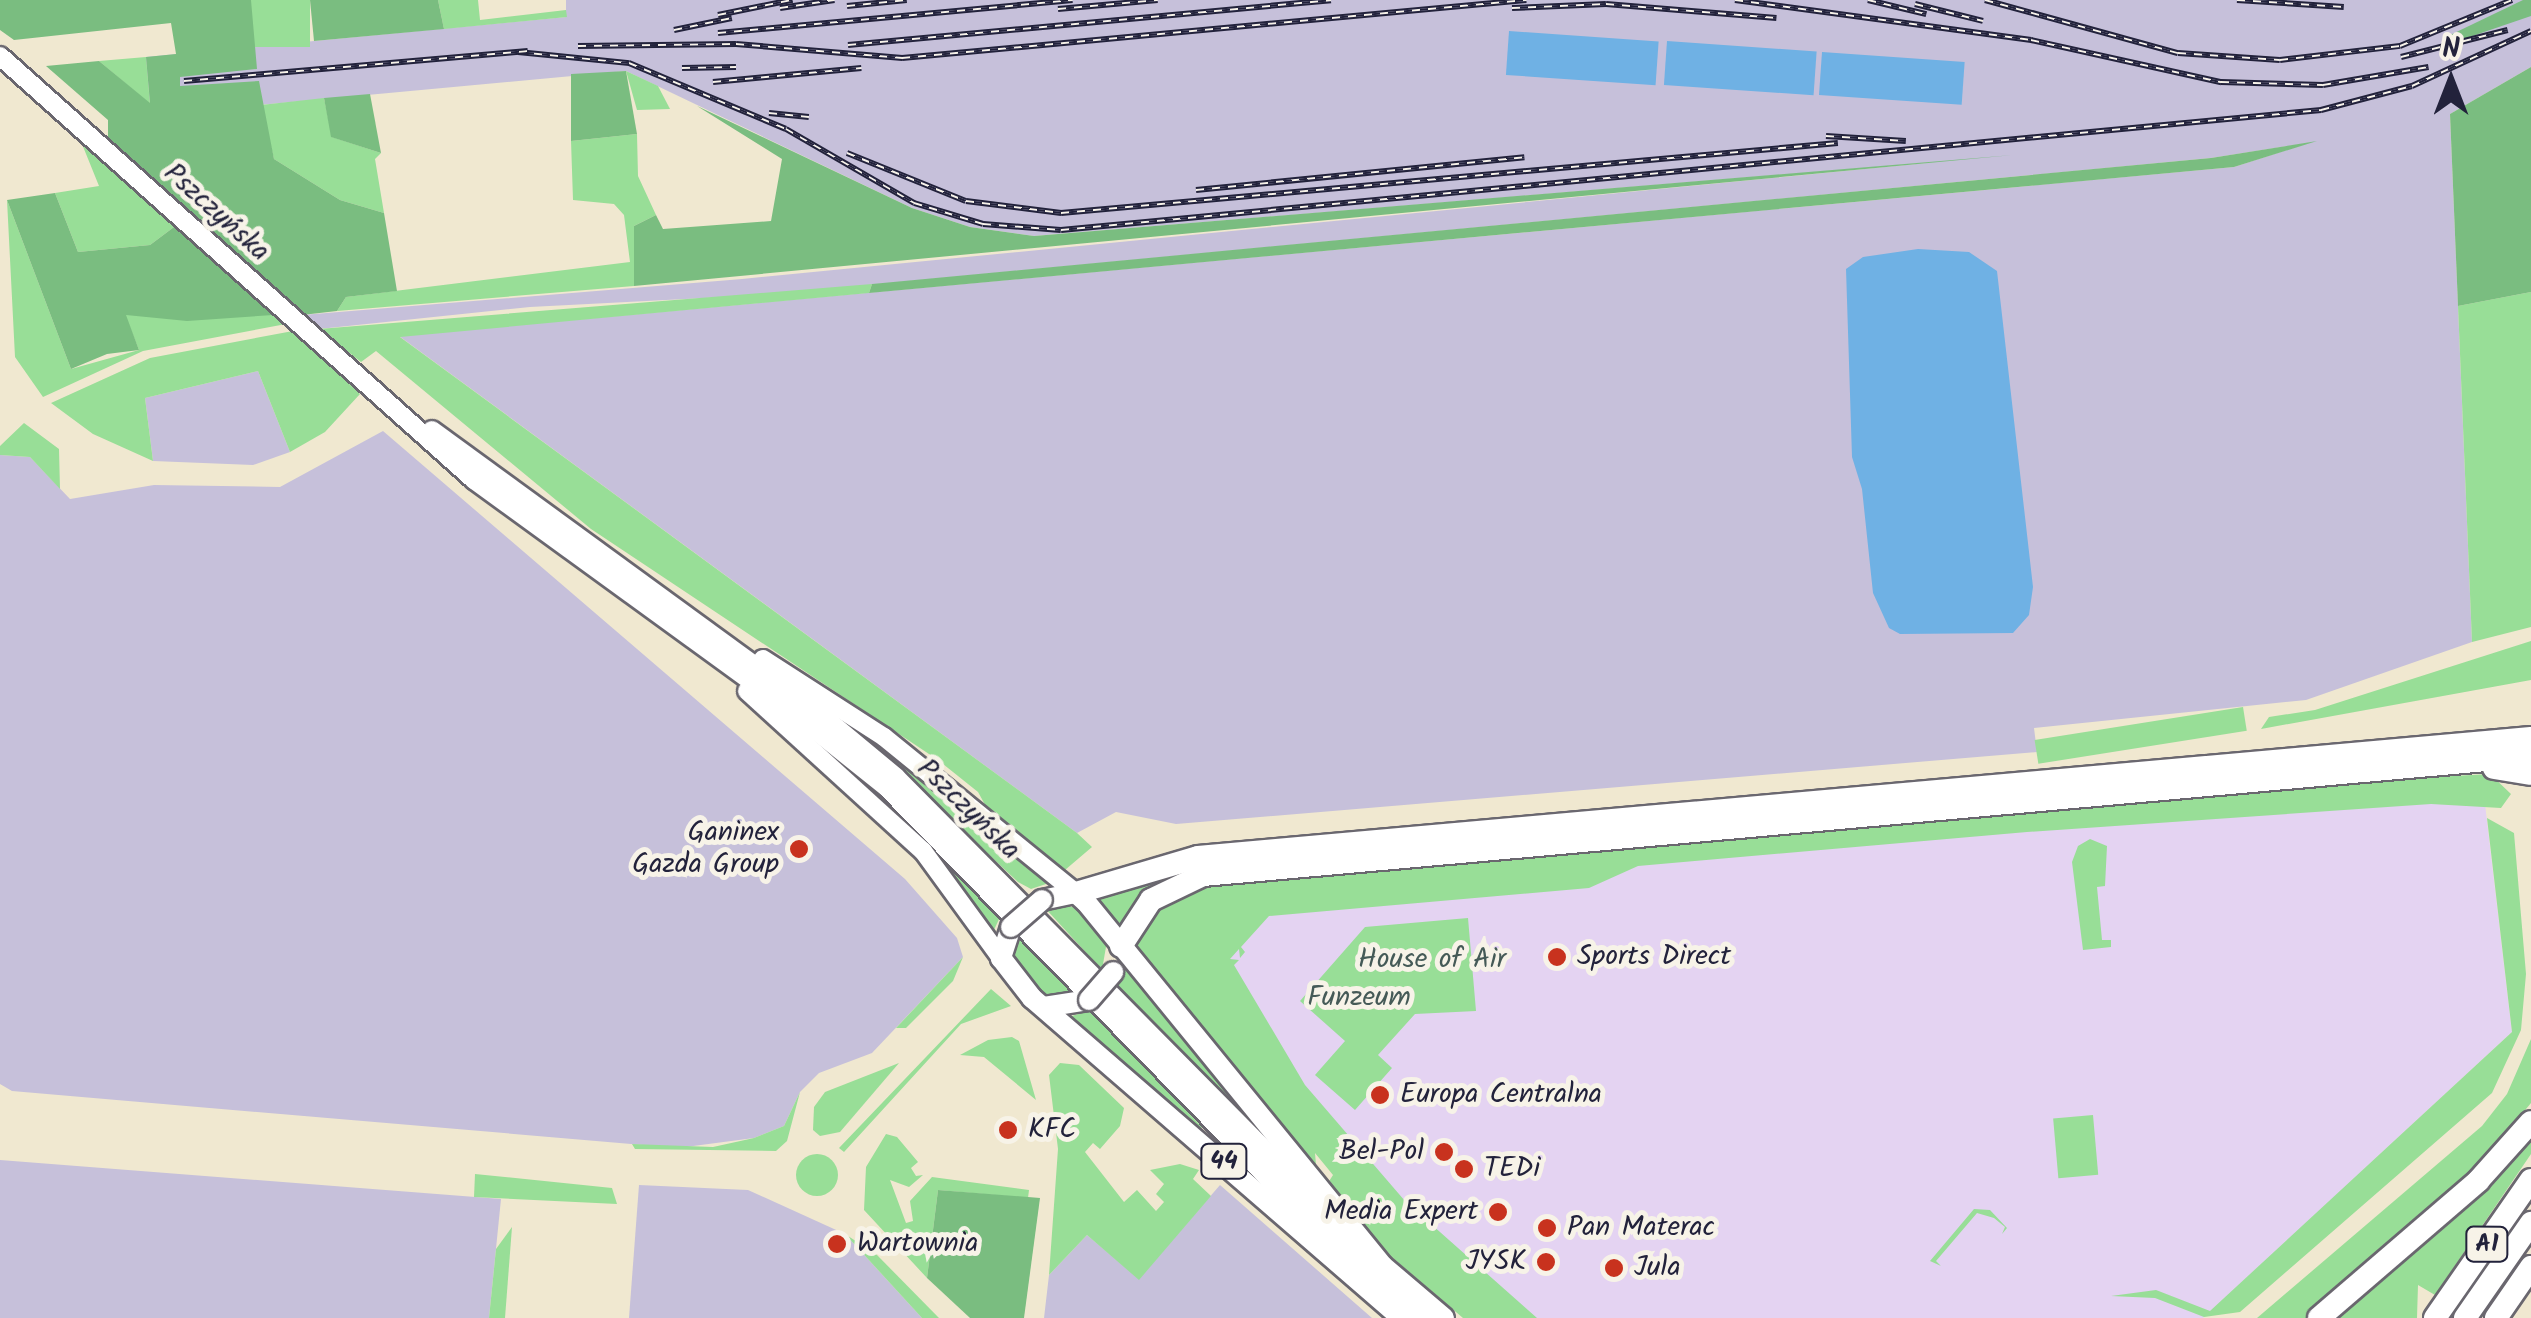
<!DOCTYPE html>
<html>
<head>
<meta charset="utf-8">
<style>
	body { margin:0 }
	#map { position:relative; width:2531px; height:1318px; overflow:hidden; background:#f0e8d0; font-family:Kalam,sans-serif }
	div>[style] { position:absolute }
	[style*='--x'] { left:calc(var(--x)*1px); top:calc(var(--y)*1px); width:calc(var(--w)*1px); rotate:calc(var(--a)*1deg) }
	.built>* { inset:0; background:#e4d3f2 }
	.industrial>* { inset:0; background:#c6c0da }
	.green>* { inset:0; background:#98de97; transform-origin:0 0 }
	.round { border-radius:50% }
	.forest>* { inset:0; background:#7abd80 }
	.water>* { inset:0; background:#6fb1e4; transform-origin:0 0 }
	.roads { filter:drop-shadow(2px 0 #6a676f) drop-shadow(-2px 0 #6a676f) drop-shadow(0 2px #6a676f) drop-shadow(0 -2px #6a676f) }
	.secondary>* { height:18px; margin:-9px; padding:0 9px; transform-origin:9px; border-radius:9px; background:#fff }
	.primary>* { height:20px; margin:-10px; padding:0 10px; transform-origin:10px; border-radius:10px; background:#fff }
	.highway>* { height:22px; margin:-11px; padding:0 11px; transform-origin:11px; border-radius:11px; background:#fff }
	.rail>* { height:6px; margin-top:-3px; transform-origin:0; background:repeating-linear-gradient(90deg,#f7f3e8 0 8px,#22223b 0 16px); box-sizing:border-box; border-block:2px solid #22223b }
	.bridges { filter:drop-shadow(2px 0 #6a676f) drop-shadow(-2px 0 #6a676f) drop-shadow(0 2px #6a676f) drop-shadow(0 -2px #6a676f) }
	.primary-bridge>* { height:20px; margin:-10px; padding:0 10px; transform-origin:10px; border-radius:10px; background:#fff }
	.dots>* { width:28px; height:28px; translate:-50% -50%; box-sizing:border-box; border:5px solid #f7f3e8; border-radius:50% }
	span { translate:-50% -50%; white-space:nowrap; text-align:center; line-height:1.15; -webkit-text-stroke:10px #f7f3e8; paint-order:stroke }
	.shield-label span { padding:2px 8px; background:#f7f3e8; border:2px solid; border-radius:8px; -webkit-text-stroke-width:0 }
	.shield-label { font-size:25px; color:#22223b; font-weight:700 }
	.street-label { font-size:28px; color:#22223b }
	.poi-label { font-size:28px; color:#22223b }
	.right { translate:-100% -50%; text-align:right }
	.left { translate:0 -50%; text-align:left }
	.park-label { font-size:28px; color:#455a57 }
	.north { position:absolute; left:2401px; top:30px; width:100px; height:100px; -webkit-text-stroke:8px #f7f3e8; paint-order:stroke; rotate:0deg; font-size:28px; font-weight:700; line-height:40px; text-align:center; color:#22223b }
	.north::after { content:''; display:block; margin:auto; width:35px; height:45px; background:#22223b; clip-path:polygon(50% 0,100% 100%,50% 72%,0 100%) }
</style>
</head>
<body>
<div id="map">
	<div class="built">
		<i style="clip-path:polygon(2483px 787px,2512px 1032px,2203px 1318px,1490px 1318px,1192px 1018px,1216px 896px)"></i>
	</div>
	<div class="industrial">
		<i style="clip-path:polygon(566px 0,2531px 0,2531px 67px,2450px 114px,2472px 642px,2306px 700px,2034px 728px,2037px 752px,1176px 824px,1116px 812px,1077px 833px,399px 336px,2234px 167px,2308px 143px,2211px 158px,763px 295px,530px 307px,319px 329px,302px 315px,742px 279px,1936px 162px,1034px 236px,970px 227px,912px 208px,626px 71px,151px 115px,146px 57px,566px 17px)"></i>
		<i style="clip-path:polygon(258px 371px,290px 452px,253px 465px,153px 461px,145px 398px)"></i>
		<i style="clip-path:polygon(383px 431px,905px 879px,957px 938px,963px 957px,872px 1053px,819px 1073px,800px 1092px,784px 1126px,754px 1138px,678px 1148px,12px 1091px,0 1084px,0 455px,30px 457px,70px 499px,154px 485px,280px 487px)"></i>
		<i style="clip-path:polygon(0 1160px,501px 1199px,489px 1318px,0 1318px)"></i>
		<i style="clip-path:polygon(639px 1185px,748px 1190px,845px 1234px,922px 1318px,629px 1318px)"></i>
		<i style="clip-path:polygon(1220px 1185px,1372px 1318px,1044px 1318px,1049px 1275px,1087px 1235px,1139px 1279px)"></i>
	</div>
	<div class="green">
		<i style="left:251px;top:0;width:59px;height:47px"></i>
		<i style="clip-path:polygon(438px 0,478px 0,480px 20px,566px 10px,567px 17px,444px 29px)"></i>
		<i style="clip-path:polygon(146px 57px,150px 104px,99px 61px)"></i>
		<i style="clip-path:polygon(626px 71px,658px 86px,670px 109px,637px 110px)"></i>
		<i style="clip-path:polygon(324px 98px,332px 137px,381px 153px,375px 159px,384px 213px,340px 200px,274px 159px,261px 105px)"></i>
		<i style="clip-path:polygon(637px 134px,638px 176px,656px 215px,634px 226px,634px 286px,337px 311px,346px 297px,630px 262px,624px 215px,614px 204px,573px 200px,571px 141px)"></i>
		<i style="clip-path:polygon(82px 144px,174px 227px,150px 245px,78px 252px,55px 193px,99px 186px)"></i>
		<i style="clip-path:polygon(7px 200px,71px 369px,139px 350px,125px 315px,273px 315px,286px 324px,143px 351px,43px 397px,15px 357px)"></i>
		<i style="clip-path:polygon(872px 284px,869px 293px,400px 337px,1077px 833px,1092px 847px,1065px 870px,988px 810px,978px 792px,938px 760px,591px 529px,376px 351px,361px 362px,319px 329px)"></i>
		<i style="clip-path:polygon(2531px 292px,2531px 627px,2472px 642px,2458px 306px)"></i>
		<i style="clip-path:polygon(293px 331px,360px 394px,325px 432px,290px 452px,258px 371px,145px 398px,153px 461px,93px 434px,51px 403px,150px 358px)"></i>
		<i style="clip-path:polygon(24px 423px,59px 449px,60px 489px,30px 457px,0 455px,0 446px)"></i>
		<i style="clip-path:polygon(2531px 641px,2531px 680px,2261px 729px,2269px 717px,2315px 710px)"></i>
		<i style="left:2243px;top:707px;width:24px;height:211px;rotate:81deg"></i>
		<i style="clip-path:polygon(880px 742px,1052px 882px,1031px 889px,1018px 882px,875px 748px)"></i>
		<i style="clip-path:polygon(2490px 774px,2511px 794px,2501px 808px,2431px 804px,2027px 832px,1638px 866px,1589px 888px,1269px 916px,1241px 947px,1245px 952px,1240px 958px,1239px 949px,1230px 959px,1239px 960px,1234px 965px,1305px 1085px,1405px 1201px,1537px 1318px,1463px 1318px,1374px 1242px,1326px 1186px,1333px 1175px,1315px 1153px,1316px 1165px,1308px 1166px,1131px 945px,1136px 924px,1186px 886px,2287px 785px)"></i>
		<i style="clip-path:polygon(2487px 818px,2514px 833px,2526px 974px,2521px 1030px,2492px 1093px,2240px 1312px,2204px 1317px,2155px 1298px,2111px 1296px,2156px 1290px,2210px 1311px,2512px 1032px)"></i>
		<i style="clip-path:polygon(2090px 839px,2107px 846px,2105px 886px,2097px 887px,2102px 940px,2111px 940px,2111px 947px,2083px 950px,2072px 862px,2078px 846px)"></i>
		<i style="clip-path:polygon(932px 840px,1001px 915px,993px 932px,929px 846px)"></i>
		<i style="clip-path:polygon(1184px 872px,1143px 896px,1120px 929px,1092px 898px)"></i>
		<i style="clip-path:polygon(1060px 905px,1078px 908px,1107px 941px,1102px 970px,1045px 908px)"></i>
		<i style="clip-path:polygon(1468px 918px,1476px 1011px,1415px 1014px,1378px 1055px,1392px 1068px,1355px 1110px,1315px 1075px,1345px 1041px,1300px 1001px,1365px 927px)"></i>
		<i style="clip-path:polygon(1018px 934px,1077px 996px,1042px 995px,1013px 958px)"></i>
		<i style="clip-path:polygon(963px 957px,953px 981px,906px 1028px,896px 1028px)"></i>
		<i style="clip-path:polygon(1123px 960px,1170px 1023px,1258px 1127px,1252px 1131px,1116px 984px)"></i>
		<i style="clip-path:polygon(991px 989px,1011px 1006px,961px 1024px,844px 1152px,839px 1148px)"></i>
		<i style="clip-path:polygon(1090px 1010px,1202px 1127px,1200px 1130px,1066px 1018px)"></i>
		<i style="clip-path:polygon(1012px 1037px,1019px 1041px,1036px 1100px,984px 1057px,960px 1055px,988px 1040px)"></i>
		<i style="clip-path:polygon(2531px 1039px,2531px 1103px,2466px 1181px,2306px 1318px,2257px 1318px,2482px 1126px,2507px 1094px)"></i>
		<i style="clip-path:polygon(899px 1063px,840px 1132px,820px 1136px,813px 1130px,814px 1107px,825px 1092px)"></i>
		<i style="clip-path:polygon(1060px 1063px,1079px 1065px,1124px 1108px,1120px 1126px,1100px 1149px,1093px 1143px,1085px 1152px,1124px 1202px,1137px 1190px,1156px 1211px,1164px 1202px,1156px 1194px,1164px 1184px,1150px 1170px,1180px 1164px,1199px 1170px,1193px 1179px,1211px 1196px,1139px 1280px,1087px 1235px,1049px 1275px,1058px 1149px,1049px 1075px)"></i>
		<i style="clip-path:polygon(800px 1092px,787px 1141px,776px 1151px,635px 1149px,632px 1144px,713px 1147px,754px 1138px,784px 1126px)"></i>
		<i style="left:2093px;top:1115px;width:60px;height:40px;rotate:85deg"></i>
		<i style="clip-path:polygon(2531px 1131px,2531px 1154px,2435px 1295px,2418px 1285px,2417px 1318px,2329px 1318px)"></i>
		<i style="clip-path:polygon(886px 1134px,897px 1137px,918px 1162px,911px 1168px,916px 1176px,923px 1175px,909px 1187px,890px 1180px,906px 1223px,913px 1221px,910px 1201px,932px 1177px,1029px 1190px,1028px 1198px,938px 1190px,927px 1278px,864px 1210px,866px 1167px)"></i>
		<i class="round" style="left:796px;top:1154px;width:42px;height:42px"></i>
		<i style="clip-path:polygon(475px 1174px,612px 1188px,617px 1204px,474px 1197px)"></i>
		<i style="clip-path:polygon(1974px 1209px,1990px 1210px,2007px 1228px,2002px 1234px,2005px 1227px,1994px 1218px,1977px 1213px,1936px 1261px,1941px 1266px,1930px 1261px)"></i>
		<i style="clip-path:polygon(512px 1227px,505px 1318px,489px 1318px,496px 1249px)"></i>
		<i style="clip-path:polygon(845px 1234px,877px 1255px,939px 1318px,922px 1318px)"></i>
	</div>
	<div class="forest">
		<i style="clip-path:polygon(0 0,251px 0,257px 69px,180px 77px,180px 86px,259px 81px,274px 159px,340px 200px,384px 213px,397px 291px,346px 297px,337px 311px,302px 315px,108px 138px,108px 120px,46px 66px,99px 61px,150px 103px,146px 57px,176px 54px,171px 23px,14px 40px,0 30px)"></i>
		<i style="clip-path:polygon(310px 0,438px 0,444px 29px,314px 41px)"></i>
		<i style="clip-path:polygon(2523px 0,2531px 0,2531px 16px,2449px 44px,2446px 37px)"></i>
		<i style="clip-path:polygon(2531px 67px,2531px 292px,2458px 306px,2450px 114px)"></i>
		<i style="clip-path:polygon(626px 71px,637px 134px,571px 141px,571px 74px)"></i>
		<i style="clip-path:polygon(370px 94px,381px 153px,331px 137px,324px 98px)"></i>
		<i style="clip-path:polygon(697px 106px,912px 208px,970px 227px,1034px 236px,2013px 155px,634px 286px,634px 226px,656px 215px,663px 229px,771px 221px,782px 159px)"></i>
		<i style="clip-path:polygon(2317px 141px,2234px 167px,869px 293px,872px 284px,2211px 158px)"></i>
		<i style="clip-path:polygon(55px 193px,78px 252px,150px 245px,174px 227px,273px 315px,187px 321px,126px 315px,139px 350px,107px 354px,71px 369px,7px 200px)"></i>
		<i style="clip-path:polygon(938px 1190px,1040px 1198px,1024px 1318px,970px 1318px,927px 1278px)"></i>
	</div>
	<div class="water">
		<i style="left:1509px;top:31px;width:150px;height:44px;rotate:4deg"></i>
		<i style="left:1667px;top:41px;width:150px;height:44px;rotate:4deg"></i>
		<i style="left:1822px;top:52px;width:143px;height:43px;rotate:4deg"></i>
		<i style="clip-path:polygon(1918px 249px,1969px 252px,1997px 271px,2033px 587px,2029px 615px,2013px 633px,1900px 634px,1889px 628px,1873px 593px,1862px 489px,1852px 457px,1846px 269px,1863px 257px)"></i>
	</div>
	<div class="roads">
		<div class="secondary">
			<i style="--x:0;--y:56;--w:636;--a:41.81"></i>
			<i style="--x:474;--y:480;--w:378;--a:36"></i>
			<i style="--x:780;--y:702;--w:136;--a:38.7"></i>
			<i style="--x:886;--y:787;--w:573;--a:45.64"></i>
			<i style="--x:1287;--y:1197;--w:182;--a:41.7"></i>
			<i style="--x:432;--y:430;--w:472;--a:36.1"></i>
			<i style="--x:813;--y:708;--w:108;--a:39.7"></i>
			<i style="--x:896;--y:777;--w:648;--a:45.31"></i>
			<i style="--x:763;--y:659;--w:144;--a:32.8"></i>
			<i style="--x:884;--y:737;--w:247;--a:39.1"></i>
			<i style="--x:747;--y:691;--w:238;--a:42.3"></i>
			<i style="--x:923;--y:851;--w:132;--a:53.9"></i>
		</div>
		<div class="primary">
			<i style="--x:1042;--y:900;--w:35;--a:-12"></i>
			<i style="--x:1076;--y:893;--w:13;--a:42"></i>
			<i style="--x:1086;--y:902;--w:470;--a:50.8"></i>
			<i style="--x:1383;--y:1266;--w:80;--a:40.4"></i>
			<i style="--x:1011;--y:927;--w:33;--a:108"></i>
			<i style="--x:1001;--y:958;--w:51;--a:52.2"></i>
			<i style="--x:1032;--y:998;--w:488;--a:40.9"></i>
			<i style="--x:1044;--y:1007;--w:46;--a:-8.8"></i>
		</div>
		<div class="highway">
			<i style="--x:2494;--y:768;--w:37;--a:9"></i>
			<i style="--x:1076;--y:893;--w:127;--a:-16.4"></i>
			<i style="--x:1198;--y:857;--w:1338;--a:-5.1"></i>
			<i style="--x:1121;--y:946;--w:55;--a:-56.9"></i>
			<i style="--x:1151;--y:900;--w:58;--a:-25.7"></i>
			<i style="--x:1203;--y:875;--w:1333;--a:-5.12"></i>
			<i style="--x:2319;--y:1318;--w:210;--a:-40.7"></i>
			<i style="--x:2478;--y:1181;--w:79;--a:-48.1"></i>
			<i style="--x:2435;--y:1318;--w:168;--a:-55.2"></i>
			<i style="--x:2465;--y:1318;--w:116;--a:-55.2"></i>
			<i style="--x:2496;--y:1318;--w:62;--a:-55.5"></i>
		</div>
	</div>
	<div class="rail">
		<i style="--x:1735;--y:0;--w:299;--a:7.7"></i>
		<i style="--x:2031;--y:40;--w:195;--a:12.5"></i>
		<i style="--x:2221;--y:82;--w:102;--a:1.7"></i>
		<i style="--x:2323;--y:85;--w:107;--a:-9.7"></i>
		<i style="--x:1868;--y:0;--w:60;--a:13.6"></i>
		<i style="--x:1985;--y:0;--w:200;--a:15.4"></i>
		<i style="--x:2178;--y:53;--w:102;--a:3.9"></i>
		<i style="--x:2280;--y:60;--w:121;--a:-6.7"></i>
		<i style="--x:2400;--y:46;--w:121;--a:-22.3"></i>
		<i style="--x:2237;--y:0;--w:107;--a:3.7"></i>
		<i style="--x:1915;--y:4;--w:70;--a:14"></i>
		<i style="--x:847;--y:6;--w:60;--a:-5.7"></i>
		<i style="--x:780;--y:8;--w:55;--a:-8.4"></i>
		<i style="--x:1512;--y:8;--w:94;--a:-2.4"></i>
		<i style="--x:1606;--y:4;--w:171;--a:4.7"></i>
		<i style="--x:1058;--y:9;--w:100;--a:-5.1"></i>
		<i style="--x:718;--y:15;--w:76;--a:-11.5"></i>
		<i style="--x:674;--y:30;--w:59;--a:-11.7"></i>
		<i style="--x:718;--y:33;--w:356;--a:-5.3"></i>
		<i style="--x:848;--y:45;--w:485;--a:-5.3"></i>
		<i style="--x:578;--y:46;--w:158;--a:-0.7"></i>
		<i style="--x:736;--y:44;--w:167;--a:4.8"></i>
		<i style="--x:902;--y:58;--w:627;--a:-5.31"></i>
		<i style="--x:518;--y:52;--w:112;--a:5.7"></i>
		<i style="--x:629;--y:63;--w:170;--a:22.8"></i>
		<i style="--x:786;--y:129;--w:148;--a:30"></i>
		<i style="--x:914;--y:203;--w:72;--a:16.9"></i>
		<i style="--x:983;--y:224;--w:78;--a:4.4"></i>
		<i style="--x:1061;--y:230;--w:1266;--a:-5.44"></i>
		<i style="--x:2321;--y:110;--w:94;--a:-14.8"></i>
		<i style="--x:2412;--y:86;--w:131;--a:-24.8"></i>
		<i style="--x:2401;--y:57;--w:110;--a:-14.2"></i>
		<i style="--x:682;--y:68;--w:54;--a:-1.1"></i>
		<i style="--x:184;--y:81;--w:345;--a:-5"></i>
		<i style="--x:713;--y:82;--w:149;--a:-5.4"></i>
		<i style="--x:769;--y:113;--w:40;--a:5.7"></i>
		<i style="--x:1826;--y:136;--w:80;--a:3.6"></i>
		<i style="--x:847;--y:153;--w:128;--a:22"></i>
		<i style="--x:966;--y:201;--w:96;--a:7.2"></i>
		<i style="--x:1061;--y:213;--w:780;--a:-5.15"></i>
		<i style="--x:1196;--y:190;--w:330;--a:-5.7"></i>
	</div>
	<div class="bridges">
		<div class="primary-bridge">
			<i style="--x:1011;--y:927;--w:41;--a:-41.1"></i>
			<i style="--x:1089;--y:1000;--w:37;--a:-49"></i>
		</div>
	</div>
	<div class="dots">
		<i style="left:799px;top:849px;background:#c8321e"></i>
		<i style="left:1557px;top:957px;background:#c8321e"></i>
		<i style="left:1380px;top:1095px;background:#c8321e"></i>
		<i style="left:1008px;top:1130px;background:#c8321e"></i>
		<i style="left:1444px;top:1152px;background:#c8321e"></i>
		<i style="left:1464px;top:1169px;background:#c8321e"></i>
		<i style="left:1498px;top:1212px;background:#c8321e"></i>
		<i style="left:1547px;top:1228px;background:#c8321e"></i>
		<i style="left:837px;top:1244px;background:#c8321e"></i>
		<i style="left:1546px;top:1262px;background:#c8321e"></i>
		<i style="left:1614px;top:1268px;background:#c8321e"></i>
	</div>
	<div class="shield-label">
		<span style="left:1224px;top:1161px">44</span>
		<span style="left:2487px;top:1244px">A1</span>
	</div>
	<div class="street-label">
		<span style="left:216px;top:213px;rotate:42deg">Pszczyńska</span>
		<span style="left:968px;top:810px;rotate:44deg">Pszczyńska</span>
	</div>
	<div class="poi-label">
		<span class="right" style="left:779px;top:849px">Ganinex<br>Gazda Group</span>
		<span class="left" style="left:1577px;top:957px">Sports Direct</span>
		<span class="left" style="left:1400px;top:1095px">Europa Centralna</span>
		<span class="left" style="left:1028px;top:1130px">KFC</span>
		<span class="right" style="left:1424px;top:1152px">Bel-Pol</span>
		<span class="left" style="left:1484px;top:1169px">TEDi</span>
		<span class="right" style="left:1478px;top:1212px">Media Expert</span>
		<span class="left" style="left:1567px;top:1228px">Pan Materac</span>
		<span class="left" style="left:857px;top:1244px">Wartownia</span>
		<span class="right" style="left:1526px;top:1262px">JYSK</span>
		<span class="left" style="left:1634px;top:1268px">Jula</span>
	</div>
	<div class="park-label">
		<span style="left:1432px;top:960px">House of Air</span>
		<span style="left:1359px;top:998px">Funzeum</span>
	</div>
	<div class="north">N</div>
</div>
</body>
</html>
